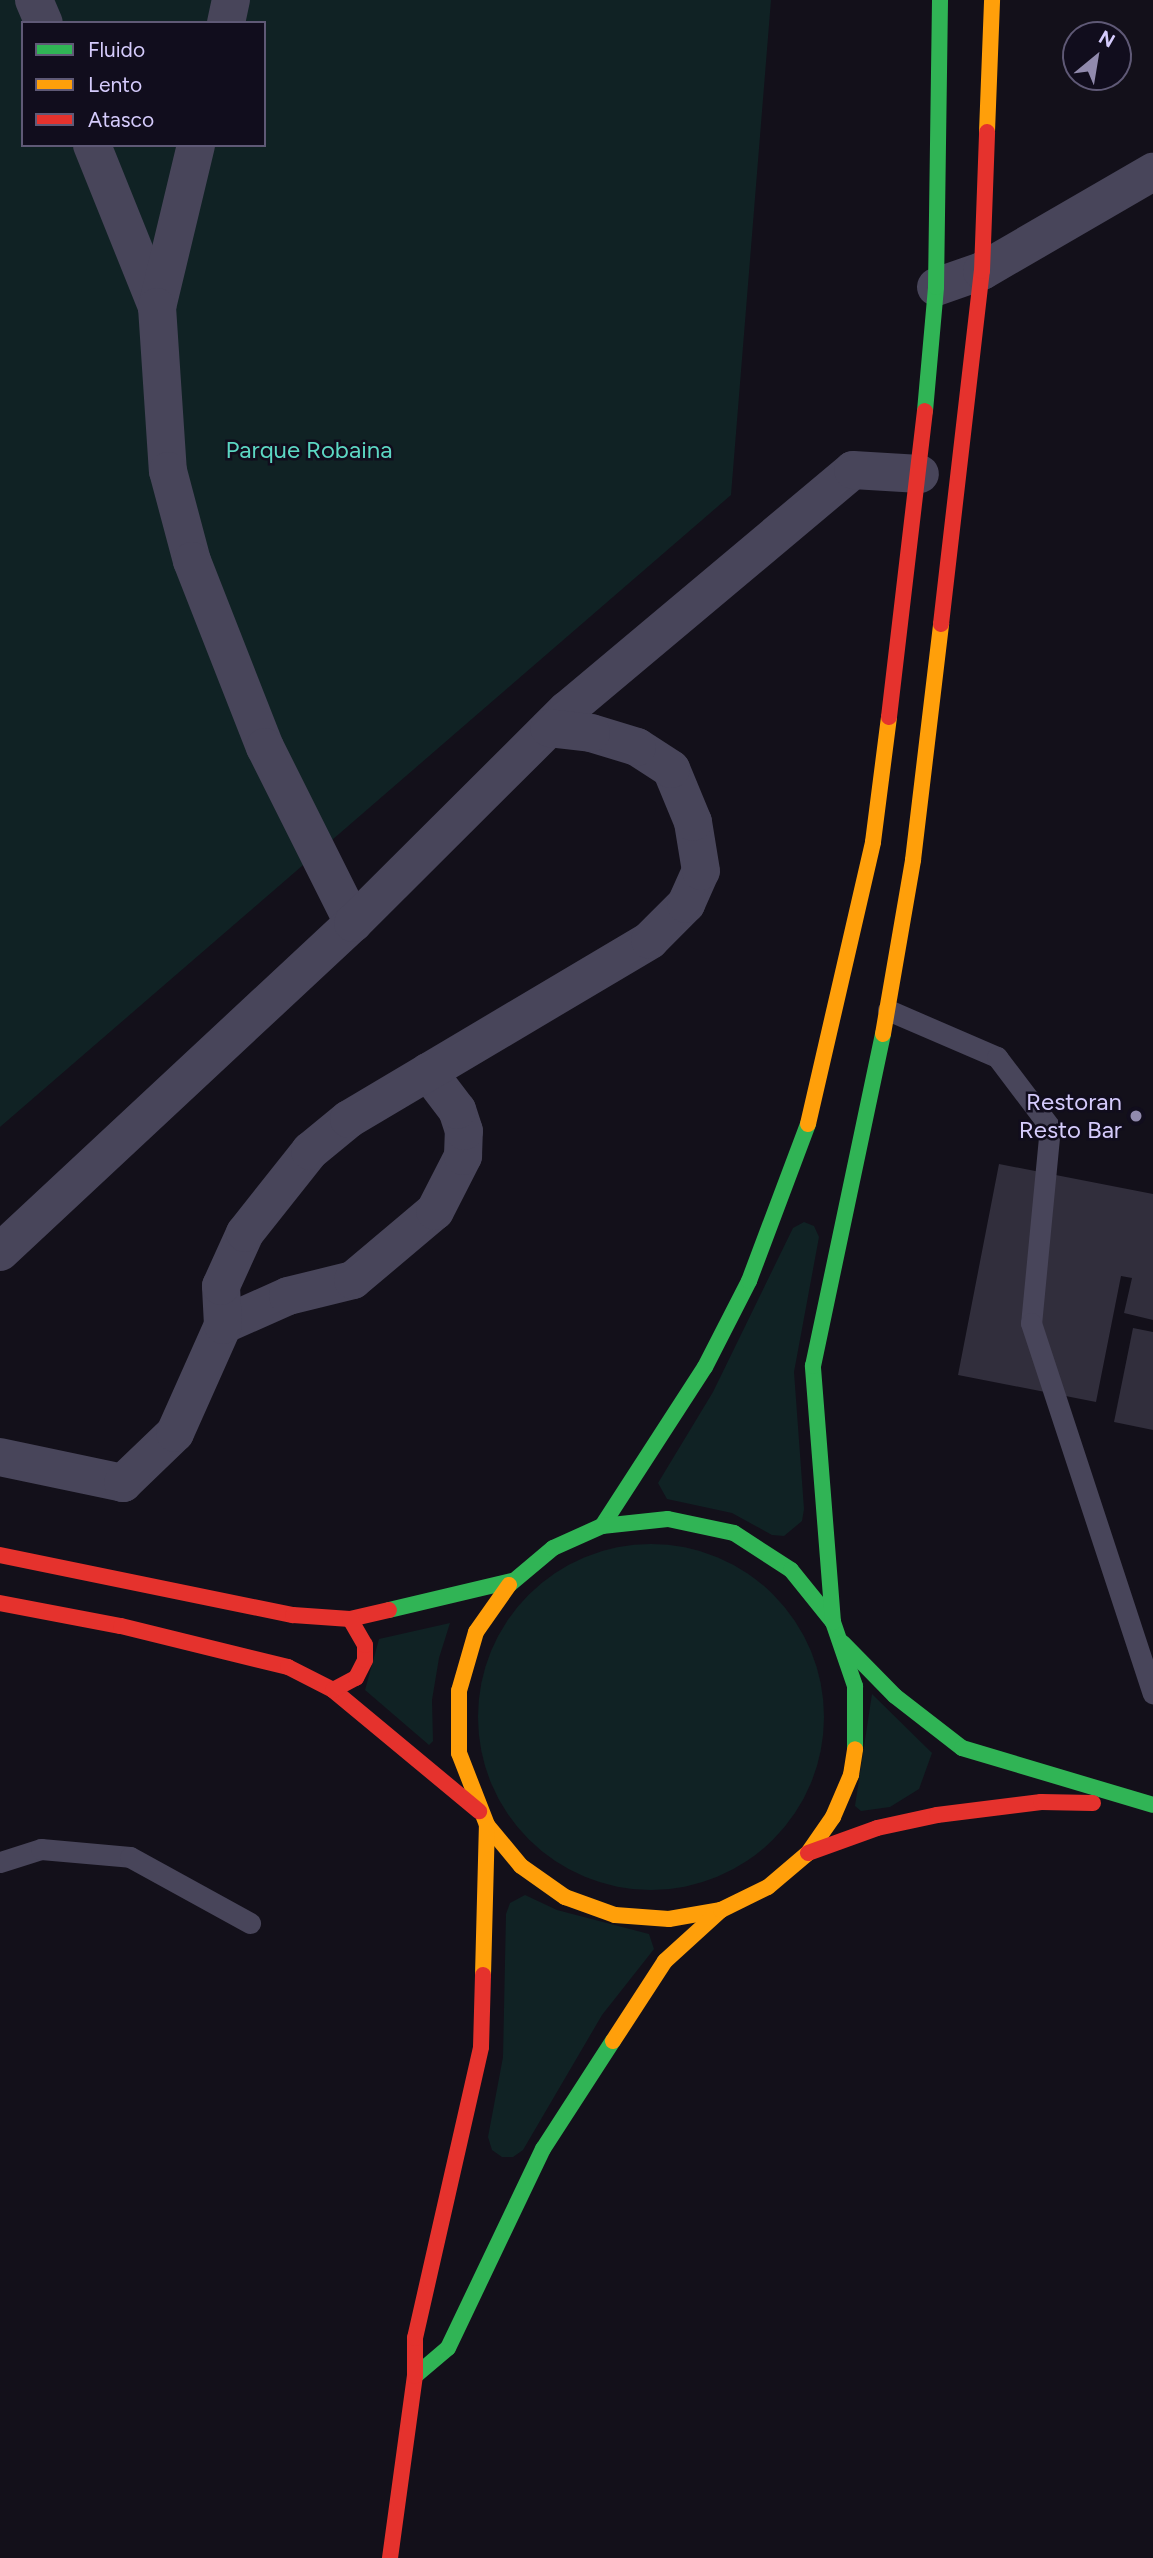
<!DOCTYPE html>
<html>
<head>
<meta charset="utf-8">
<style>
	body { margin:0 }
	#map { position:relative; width:1153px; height:2558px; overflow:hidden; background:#13101a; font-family:Figtree,sans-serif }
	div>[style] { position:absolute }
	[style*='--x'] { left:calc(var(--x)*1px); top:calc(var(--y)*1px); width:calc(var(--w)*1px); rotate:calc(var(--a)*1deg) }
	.green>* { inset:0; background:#102224 }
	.round { border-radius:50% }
	.building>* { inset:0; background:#312e3c }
	.lane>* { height:21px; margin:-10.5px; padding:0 10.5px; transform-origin:10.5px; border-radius:10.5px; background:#48455a }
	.street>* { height:38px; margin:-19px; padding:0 19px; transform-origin:19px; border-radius:19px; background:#48455a }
	.fast>* { height:16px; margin:-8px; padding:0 8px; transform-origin:8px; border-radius:8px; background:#30b455 }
	.slow>* { height:16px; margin:-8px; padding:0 8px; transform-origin:8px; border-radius:8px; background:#ff9f0a }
	.jam>* { height:16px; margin:-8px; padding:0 8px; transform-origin:8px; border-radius:8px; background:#e5322d }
	.dots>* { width:19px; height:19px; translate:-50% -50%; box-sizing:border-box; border:4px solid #110d1d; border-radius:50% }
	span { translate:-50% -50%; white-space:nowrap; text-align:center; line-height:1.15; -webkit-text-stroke:5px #110d1d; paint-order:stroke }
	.park-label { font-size:24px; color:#5cd7c3 }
	.poi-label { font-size:24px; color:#d5cbfc }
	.right { translate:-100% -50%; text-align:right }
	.legend { position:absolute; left:21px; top:21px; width:245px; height:126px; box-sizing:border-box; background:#110d1d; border:2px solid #5f5976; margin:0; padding:9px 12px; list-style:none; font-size:21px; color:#d5cbfc }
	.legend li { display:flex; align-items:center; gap:14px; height:35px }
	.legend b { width:35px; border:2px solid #5f5976 }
	.north { position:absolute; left:1062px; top:21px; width:70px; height:70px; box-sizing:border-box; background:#110d1d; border:2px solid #5f5976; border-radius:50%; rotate:30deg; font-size:19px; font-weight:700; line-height:28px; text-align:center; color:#d5cbfc }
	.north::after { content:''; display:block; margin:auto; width:24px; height:32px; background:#918aad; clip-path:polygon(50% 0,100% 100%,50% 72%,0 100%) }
</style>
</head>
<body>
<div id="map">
	<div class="green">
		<i style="clip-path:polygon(evenodd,0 0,771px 0,731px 495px,0 1127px,0 0,23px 23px,264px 23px,264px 145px,23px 145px,23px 23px)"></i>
		<i style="clip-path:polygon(804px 1222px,814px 1226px,819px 1237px,794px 1372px,804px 1509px,802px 1521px,784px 1536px,772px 1535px,732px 1513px,667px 1499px,658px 1483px,713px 1392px,793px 1228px)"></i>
		<i class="round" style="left:478px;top:1544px;width:346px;height:346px"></i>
		<i style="clip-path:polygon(450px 1623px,439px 1658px,432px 1700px,433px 1741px,429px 1745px,365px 1690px,379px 1639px)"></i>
		<i style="clip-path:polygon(872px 1694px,932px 1753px,919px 1789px,890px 1807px,861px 1811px,855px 1806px)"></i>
		<i style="clip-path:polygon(525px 1895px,557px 1910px,649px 1934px,654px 1949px,602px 2015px,523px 2150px,513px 2157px,502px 2157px,492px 2150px,488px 2137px,503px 2057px,506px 1914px,510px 1903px)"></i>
	</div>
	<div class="building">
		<i style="clip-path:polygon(999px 1164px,1153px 1194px,1153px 1320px,1124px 1313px,1132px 1278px,1121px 1276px,1096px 1402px,958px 1375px)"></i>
		<i style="clip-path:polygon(1133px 1328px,1153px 1332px,1153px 1430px,1114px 1422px)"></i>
	</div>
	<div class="lane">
		<i style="--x:888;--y:1010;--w:119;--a:23.3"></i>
		<i style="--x:997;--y:1057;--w:88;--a:52.9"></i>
		<i style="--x:1050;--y:1127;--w:197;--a:95.5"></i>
		<i style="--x:1031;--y:1323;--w:390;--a:71.8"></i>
		<i style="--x:0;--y:1862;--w:43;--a:-17.6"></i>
		<i style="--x:41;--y:1849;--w:89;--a:5.1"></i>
		<i style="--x:130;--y:1857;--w:137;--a:28.8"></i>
	</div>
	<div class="street">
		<i style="--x:34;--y:0;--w:25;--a:67"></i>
		<i style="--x:226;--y:23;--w:24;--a:-78"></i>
		<i style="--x:92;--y:145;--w:175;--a:68.1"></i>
		<i style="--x:196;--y:145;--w:167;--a:103.5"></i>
		<i style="--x:157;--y:307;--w:164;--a:86.2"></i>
		<i style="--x:168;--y:471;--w:93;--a:75.1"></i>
		<i style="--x:192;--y:561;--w:200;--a:68.6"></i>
		<i style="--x:265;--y:747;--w:197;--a:63.4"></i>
		<i style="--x:936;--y:287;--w:49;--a:-19.2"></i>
		<i style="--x:982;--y:271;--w:198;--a:-30.1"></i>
		<i style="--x:0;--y:1252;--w:483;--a:-43"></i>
		<i style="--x:353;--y:923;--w:302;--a:-44.9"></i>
		<i style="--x:567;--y:710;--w:373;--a:-40"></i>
		<i style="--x:853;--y:470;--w:67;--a:3.4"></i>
		<i style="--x:223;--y:1325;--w:71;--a:-24"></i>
		<i style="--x:288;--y:1296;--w:67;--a:-13.8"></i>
		<i style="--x:353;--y:1280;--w:107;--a:-40.1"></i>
		<i style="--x:435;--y:1211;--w:62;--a:-63"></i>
		<i style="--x:463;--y:1156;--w:25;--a:-88"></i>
		<i style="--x:464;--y:1131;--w:22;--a:-108"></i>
		<i style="--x:457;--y:1110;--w:48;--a:-127.3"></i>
		<i style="--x:0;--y:1457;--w:126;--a:11.9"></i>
		<i style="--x:123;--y:1483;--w:72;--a:-43.9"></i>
		<i style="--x:175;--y:1433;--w:118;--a:-66"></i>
		<i style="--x:223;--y:1325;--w:39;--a:-93"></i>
		<i style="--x:221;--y:1286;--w:58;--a:-65.6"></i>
		<i style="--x:245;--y:1233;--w:105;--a:-51.6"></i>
		<i style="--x:310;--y:1151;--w:50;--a:-39.4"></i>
		<i style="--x:349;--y:1119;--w:350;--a:-30.7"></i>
		<i style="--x:650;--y:940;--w:51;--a:-45"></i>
		<i style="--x:686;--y:904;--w:36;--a:-66"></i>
		<i style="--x:701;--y:871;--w:50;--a:-99.3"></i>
		<i style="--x:693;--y:822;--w:57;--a:-112.5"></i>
		<i style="--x:671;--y:769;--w:40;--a:-147.1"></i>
		<i style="--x:637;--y:747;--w:48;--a:-163.1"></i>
		<i style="--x:591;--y:733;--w:42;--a:-173.2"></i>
	</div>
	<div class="fast">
		<i style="--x:925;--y:411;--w:124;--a:-84.9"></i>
		<i style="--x:936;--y:287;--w:287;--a:-89.2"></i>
		<i style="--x:602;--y:1526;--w:189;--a:-57.1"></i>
		<i style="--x:705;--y:1367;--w:97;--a:-62.9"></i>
		<i style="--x:749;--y:1281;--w:168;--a:-69.4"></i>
		<i style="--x:509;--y:1585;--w:57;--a:-40.1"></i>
		<i style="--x:553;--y:1548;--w:54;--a:-24.2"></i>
		<i style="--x:602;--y:1526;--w:66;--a:-6.1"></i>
		<i style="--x:668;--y:1519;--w:67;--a:12"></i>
		<i style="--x:734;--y:1533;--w:68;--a:33"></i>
		<i style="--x:791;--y:1570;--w:67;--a:51.1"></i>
		<i style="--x:833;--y:1622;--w:68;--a:71"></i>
		<i style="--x:855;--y:1686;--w:63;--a:90"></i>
		<i style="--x:389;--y:1610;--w:126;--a:-13.3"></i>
		<i style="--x:833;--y:1622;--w:257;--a:-94.5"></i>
		<i style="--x:813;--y:1366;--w:339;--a:-78.1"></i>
		<i style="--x:843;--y:1643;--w:74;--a:45.5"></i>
		<i style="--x:895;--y:1696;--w:85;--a:37.8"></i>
		<i style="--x:962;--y:1748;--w:199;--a:16.6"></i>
		<i style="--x:415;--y:2376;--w:43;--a:-40.3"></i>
		<i style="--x:448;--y:2348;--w:221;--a:-64.5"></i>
		<i style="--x:543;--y:2149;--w:129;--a:-57.1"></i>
	</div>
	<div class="slow">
		<i style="--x:987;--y:132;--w:132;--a:-87.8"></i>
		<i style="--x:883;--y:1034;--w:177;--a:-80.2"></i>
		<i style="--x:913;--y:860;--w:238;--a:-83.2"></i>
		<i style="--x:808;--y:1124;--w:289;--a:-77"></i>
		<i style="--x:873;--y:842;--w:126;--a:-82.7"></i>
		<i style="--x:509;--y:1585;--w:57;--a:125.1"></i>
		<i style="--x:476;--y:1632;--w:61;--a:106.1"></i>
		<i style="--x:459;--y:1691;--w:62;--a:90"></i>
		<i style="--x:459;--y:1753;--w:77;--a:68.7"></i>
		<i style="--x:487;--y:1825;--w:53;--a:50.3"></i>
		<i style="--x:521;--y:1866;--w:54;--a:35.2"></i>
		<i style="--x:565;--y:1897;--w:53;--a:19.8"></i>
		<i style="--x:615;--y:1915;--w:54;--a:4.2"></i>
		<i style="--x:669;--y:1919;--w:53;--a:-9.8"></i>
		<i style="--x:483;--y:1975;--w:150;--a:-88.5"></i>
		<i style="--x:613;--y:2041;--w:95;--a:-57"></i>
		<i style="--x:665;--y:1961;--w:76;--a:-42.3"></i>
		<i style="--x:721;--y:1910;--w:52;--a:-26.1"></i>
		<i style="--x:768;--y:1887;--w:52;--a:-40.4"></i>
		<i style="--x:808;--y:1853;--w:44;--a:-55.2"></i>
		<i style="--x:833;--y:1817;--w:46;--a:-66.8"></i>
		<i style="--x:851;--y:1775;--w:26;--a:-81"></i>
	</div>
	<div class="jam">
		<i style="--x:941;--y:624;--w:355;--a:-83.4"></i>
		<i style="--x:982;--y:271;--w:139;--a:-87.9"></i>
		<i style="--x:889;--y:717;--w:308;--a:-83.3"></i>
		<i style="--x:0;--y:1555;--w:299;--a:11.6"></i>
		<i style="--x:293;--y:1615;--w:57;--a:4"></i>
		<i style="--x:350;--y:1619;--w:40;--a:-13"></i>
		<i style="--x:0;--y:1603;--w:123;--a:10.8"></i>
		<i style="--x:121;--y:1626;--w:172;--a:13.8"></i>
		<i style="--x:288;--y:1667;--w:51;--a:27.1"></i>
		<i style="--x:333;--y:1690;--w:190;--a:39.7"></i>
		<i style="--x:333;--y:1690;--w:26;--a:-28"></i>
		<i style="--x:356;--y:1678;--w:20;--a:-63"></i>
		<i style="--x:365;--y:1660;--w:15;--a:-90"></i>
		<i style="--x:365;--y:1645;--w:30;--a:-120"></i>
		<i style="--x:808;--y:1853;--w:73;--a:-19.9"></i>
		<i style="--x:877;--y:1828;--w:61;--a:-12.2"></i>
		<i style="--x:937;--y:1815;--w:105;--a:-7.1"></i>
		<i style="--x:1041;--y:1802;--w:52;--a:1.1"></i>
		<i style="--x:390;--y:2558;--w:184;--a:-82.2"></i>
		<i style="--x:415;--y:2376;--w:38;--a:-90"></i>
		<i style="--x:415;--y:2338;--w:298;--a:-77.2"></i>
		<i style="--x:481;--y:2047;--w:72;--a:-88.4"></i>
	</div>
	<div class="dots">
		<i style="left:1136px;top:1116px;background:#918aad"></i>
	</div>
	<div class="park-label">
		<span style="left:309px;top:450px">Parque Robaina</span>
	</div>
	<div class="poi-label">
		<span class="right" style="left:1122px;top:1116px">Restoran<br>Resto Bar</span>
	</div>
	<ul class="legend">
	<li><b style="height:9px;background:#30b455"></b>Fluido</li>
	<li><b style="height:9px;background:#ff9f0a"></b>Lento</li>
	<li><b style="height:9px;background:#e5322d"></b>Atasco</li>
	</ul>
	<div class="north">N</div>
</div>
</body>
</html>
